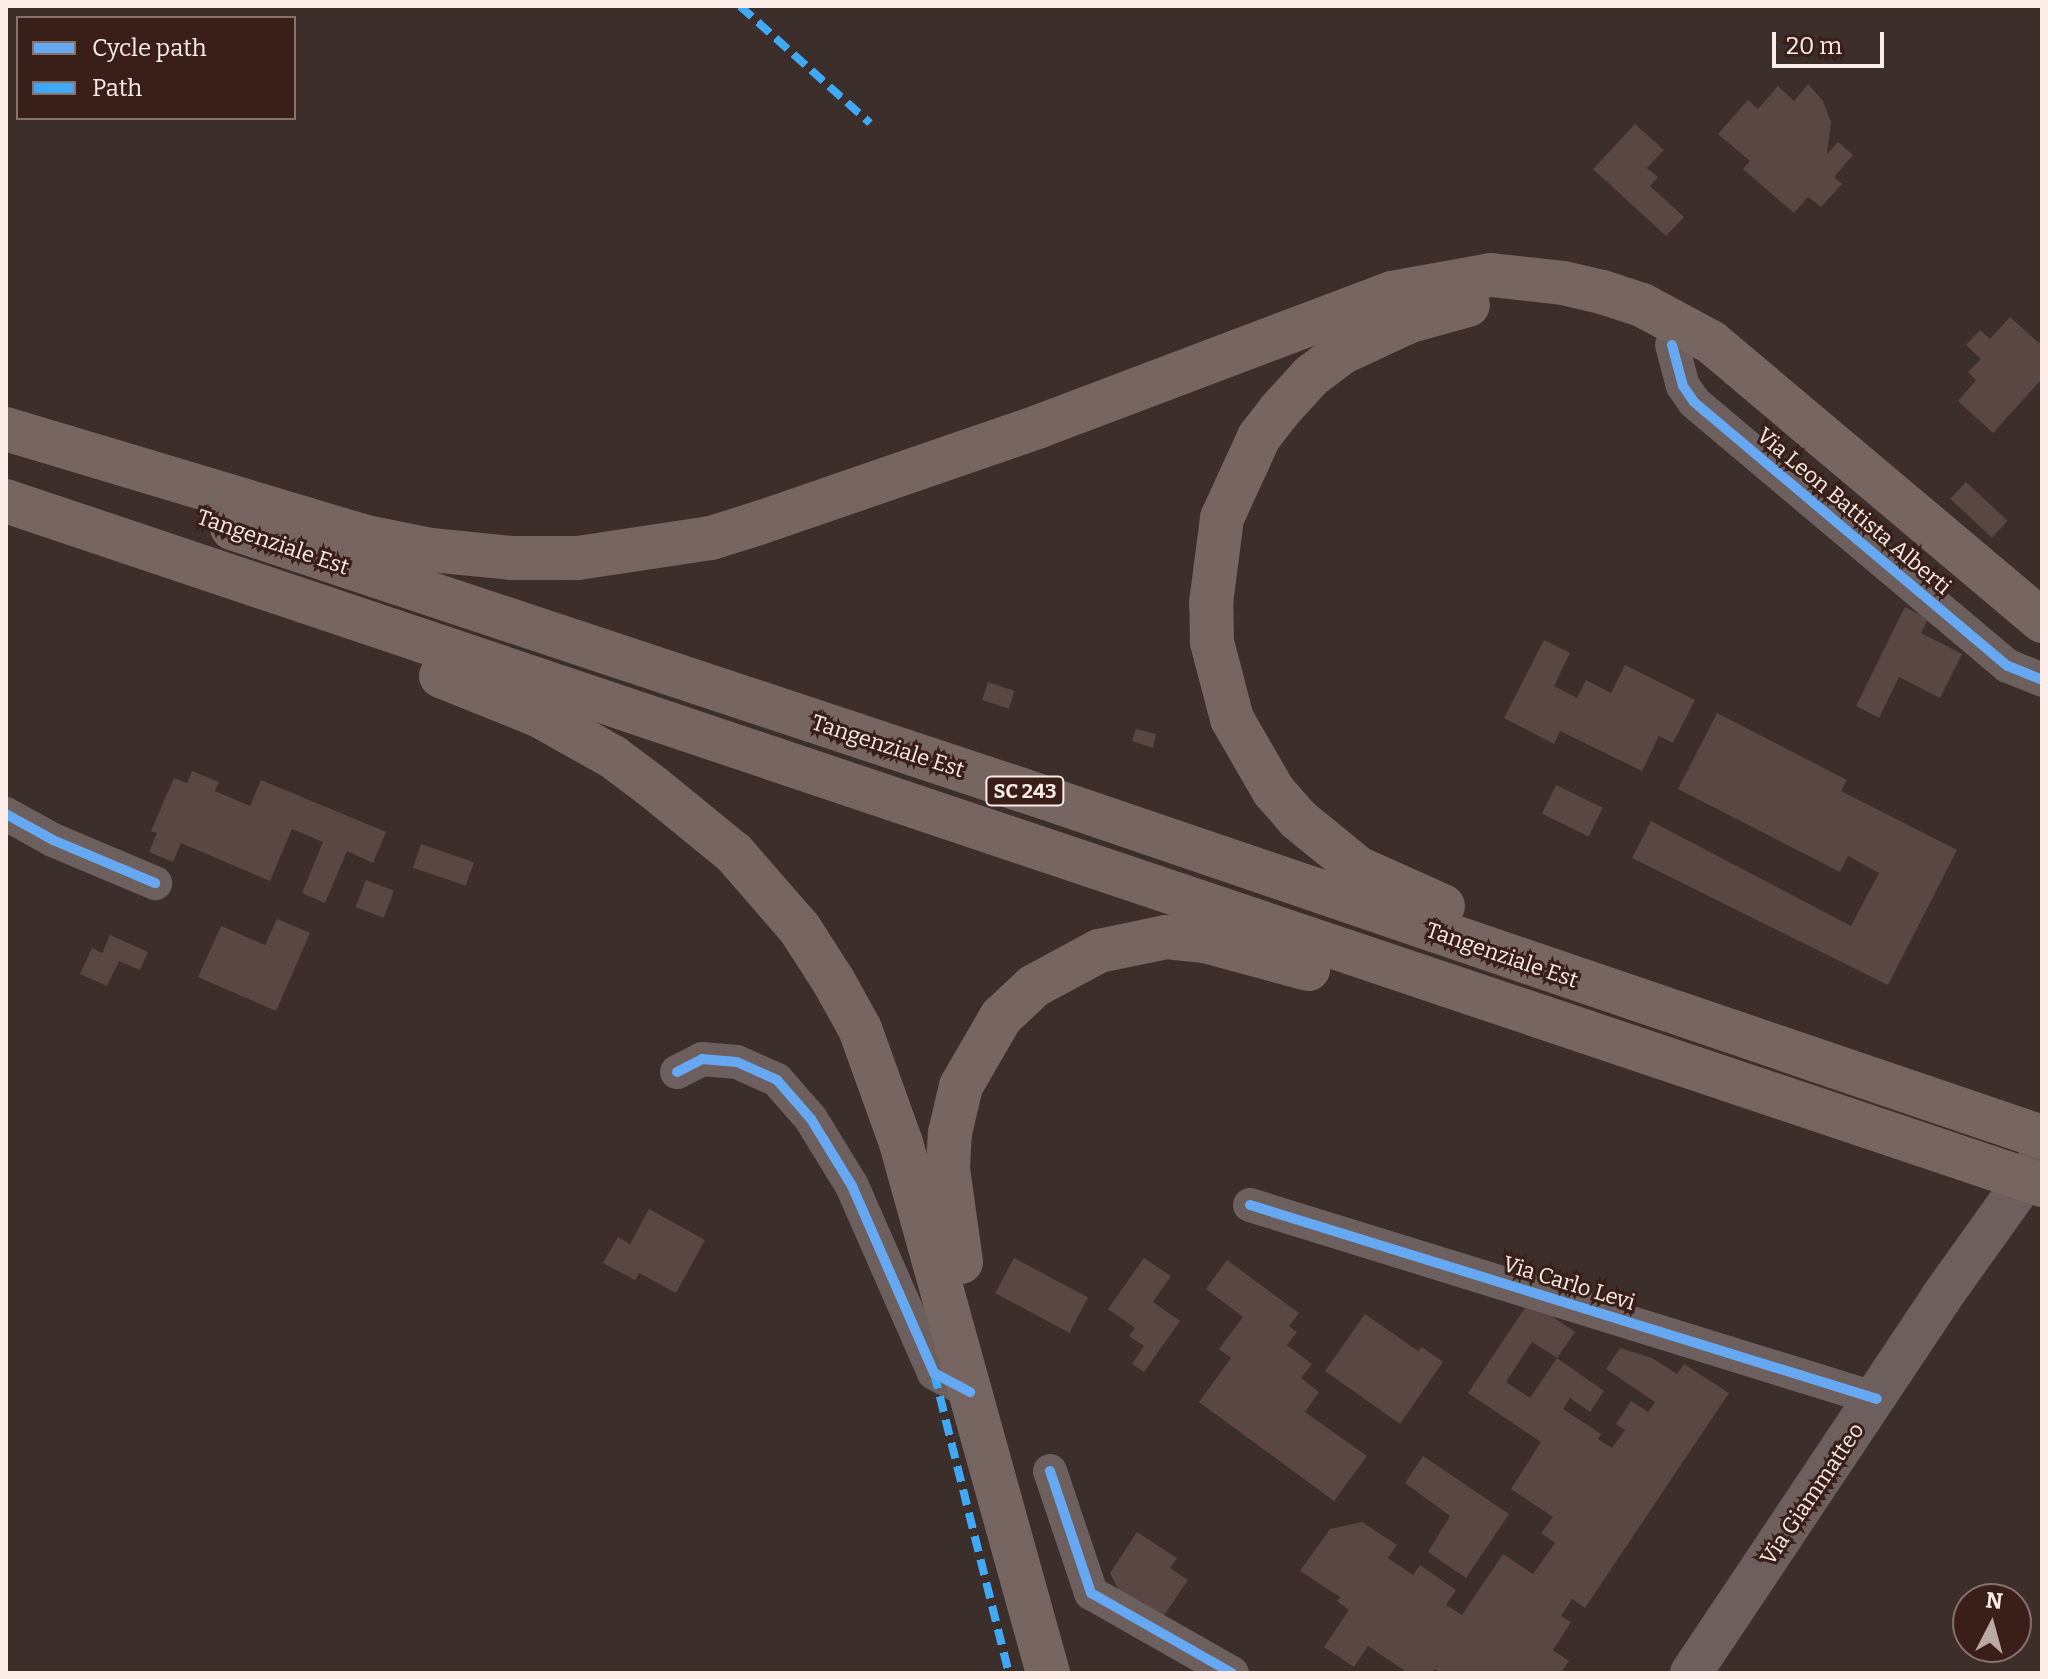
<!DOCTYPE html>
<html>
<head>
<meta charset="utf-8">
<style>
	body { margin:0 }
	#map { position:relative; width:2048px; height:1679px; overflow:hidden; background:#3c2e2a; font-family:Bitter,serif }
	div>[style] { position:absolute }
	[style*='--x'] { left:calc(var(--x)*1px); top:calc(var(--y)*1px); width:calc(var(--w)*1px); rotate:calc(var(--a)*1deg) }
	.building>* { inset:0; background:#5a4642; transform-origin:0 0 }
	.minor>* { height:34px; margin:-17px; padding:0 17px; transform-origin:17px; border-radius:17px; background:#6c5f5d }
	.tertiary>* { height:42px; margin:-21px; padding:0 21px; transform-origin:21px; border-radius:21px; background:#6c5f5d }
	.trunk>* { height:44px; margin:-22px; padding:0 22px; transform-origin:22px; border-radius:22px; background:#766560 }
	.quiet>* { height:8px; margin-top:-4px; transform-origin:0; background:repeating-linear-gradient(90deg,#3fa9f5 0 16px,transparent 0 24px) }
	.cycleway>* { height:10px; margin:-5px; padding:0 5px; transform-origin:5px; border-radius:5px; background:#66a8f1 }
	span { translate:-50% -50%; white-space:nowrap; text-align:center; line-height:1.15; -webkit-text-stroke:6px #391f18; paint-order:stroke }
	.shield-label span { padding:2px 6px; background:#391f18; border:2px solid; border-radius:6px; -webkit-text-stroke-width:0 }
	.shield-label { font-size:20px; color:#fcede9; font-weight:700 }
	.street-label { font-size:22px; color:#fcede9 }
	.frame { position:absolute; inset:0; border:8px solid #fcede9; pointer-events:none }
	.legend { position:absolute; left:16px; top:16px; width:280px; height:104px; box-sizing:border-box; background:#391f18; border:2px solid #87716c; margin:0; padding:10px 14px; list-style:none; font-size:24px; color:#fcede9 }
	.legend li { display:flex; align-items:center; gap:16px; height:40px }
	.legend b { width:40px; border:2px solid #87716c }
	.north { position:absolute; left:1952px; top:1583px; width:80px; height:80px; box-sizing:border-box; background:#391f18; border:2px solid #87716c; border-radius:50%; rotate:6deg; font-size:22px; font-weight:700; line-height:32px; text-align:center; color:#fcede9 }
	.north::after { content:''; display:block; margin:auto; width:28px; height:36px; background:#b9aaa6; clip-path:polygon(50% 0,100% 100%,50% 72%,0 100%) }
	.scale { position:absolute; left:1772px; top:32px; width:112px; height:36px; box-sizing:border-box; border:4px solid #fcede9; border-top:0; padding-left:10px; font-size:24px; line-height:28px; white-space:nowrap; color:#fcede9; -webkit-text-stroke:6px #391f18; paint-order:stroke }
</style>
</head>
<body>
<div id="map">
	<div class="building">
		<i style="clip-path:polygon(1808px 84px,1823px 101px,1831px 122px,1827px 154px,1838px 142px,1853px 155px,1834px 177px,1842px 184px,1821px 207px,1808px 197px,1794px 213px,1743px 169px,1750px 161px,1718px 134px,1748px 100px,1758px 109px,1778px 86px,1794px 101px)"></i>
		<i style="clip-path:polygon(1635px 124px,1664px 150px,1647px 168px,1658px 177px,1650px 186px,1684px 217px,1666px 236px,1593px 169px)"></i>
		<i style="clip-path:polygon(2010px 317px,2039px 343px,2042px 340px,2042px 379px,1993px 433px,1958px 401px,1976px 380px,1968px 372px,1981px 359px,1966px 345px,1980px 330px,1990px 339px)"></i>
		<i style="left:1966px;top:482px;width:57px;height:23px;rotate:43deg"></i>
		<i style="clip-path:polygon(1905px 607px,1928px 619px,1921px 633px,1962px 654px,1940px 698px,1899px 677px,1879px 718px,1856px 706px)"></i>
		<i style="clip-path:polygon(1544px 640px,1570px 653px,1554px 686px,1577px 698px,1586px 680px,1611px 693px,1625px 665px,1695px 700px,1673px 743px,1659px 736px,1642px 771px,1560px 731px,1554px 744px,1504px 718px)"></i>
		<i style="left:988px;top:682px;width:28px;height:19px;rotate:18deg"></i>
		<i style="clip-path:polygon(1717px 713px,1847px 780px,1841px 791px,1957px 850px,1888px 985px,1632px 858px,1651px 821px,1851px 926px,1879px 873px,1848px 856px,1840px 872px,1678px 789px)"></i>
		<i style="clip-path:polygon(1136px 729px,1156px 734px,1153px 748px,1132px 741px)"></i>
		<i style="clip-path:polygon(192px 771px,219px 782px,215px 791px,250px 806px,261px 780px,386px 832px,373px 863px,347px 851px,325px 903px,302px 893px,323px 842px,292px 829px,270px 881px,181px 843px,173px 862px,149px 852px,157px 833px,151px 831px,174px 778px,187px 783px)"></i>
		<i style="left:1556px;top:785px;width:52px;height:32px;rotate:26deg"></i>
		<i style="left:421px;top:844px;width:56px;height:25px;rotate:19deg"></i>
		<i style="left:366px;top:880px;width:30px;height:29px;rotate:21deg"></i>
		<i style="clip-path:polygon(277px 919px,310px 933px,276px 1011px,198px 977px,221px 926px,265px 945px)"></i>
		<i style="clip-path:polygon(110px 935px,148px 952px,140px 970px,119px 961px,107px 986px,80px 974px,92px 948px,102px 953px)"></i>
		<i style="clip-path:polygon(649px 1209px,705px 1240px,676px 1293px,639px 1273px,635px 1280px,603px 1263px,618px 1237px,630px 1244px)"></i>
		<i style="left:1014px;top:1258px;width:84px;height:40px;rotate:28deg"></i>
		<i style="clip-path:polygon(1144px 1258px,1171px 1276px,1153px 1302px,1180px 1321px,1144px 1372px,1132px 1364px,1144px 1346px,1129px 1336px,1135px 1328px,1108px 1309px)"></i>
		<i style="clip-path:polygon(1227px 1260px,1299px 1313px,1289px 1326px,1297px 1332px,1287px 1345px,1312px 1364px,1301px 1378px,1319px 1392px,1305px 1412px,1367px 1456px,1334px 1501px,1199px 1402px,1231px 1358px,1219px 1349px,1243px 1317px,1206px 1289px)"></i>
		<i style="clip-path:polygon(1525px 1308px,1550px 1315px,1575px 1332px,1557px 1358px,1532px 1342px,1506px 1382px,1530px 1398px,1557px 1358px,1604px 1391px,1590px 1412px,1570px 1398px,1563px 1409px,1601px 1434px,1598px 1439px,1612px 1448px,1625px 1430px,1616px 1424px,1631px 1401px,1648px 1412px,1655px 1402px,1606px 1369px,1620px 1348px,1652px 1358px,1677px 1374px,1684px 1364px,1729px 1393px,1585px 1608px,1572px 1599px,1561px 1616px,1571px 1622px,1553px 1650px,1569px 1661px,1561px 1673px,1440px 1673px,1435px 1669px,1432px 1673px,1408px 1673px,1368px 1646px,1354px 1667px,1324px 1647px,1349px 1610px,1337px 1601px,1340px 1597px,1300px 1571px,1330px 1529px,1362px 1522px,1397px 1545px,1388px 1558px,1413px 1575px,1420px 1565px,1456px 1590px,1446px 1605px,1462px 1615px,1503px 1554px,1533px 1574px,1555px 1543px,1541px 1533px,1553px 1517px,1511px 1489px,1541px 1442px,1468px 1393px)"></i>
		<i style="clip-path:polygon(1365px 1314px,1418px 1351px,1422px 1347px,1443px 1362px,1400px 1424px,1325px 1371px)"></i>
		<i style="clip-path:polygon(1423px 1456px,1509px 1514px,1466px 1578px,1428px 1552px,1450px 1516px,1405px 1483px)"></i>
		<i style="clip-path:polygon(1137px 1532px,1177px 1558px,1170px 1568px,1188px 1580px,1162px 1618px,1119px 1591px,1110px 1573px)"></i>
	</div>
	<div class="minor">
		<i style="--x:1672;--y:345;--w:42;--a:75"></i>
		<i style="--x:1683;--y:386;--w:19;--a:55"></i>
		<i style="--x:1694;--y:402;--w:410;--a:40.1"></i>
		<i style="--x:2008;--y:666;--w:37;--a:22"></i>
		<i style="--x:6;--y:814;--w:54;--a:29"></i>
		<i style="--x:53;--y:840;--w:111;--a:22.9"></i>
		<i style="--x:677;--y:1072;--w:28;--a:-27"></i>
		<i style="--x:702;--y:1059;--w:35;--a:5"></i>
		<i style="--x:737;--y:1062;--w:44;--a:24.2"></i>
		<i style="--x:777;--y:1080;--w:52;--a:48.9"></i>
		<i style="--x:811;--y:1119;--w:79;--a:58.5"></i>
		<i style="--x:852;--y:1186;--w:204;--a:66.3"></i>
		<i style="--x:934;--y:1373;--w:41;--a:27.8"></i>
		<i style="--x:1250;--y:1205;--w:656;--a:17.19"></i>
		<i style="--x:1050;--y:1471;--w:129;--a:71.4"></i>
		<i style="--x:1091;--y:1593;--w:162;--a:29.6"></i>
	</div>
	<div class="tertiary">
		<i style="--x:1691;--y:1673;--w:449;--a:-56.3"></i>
		<i style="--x:1940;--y:1299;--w:176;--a:-54.5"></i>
	</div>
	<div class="trunk">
		<i style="--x:6;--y:429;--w:372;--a:16.7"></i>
		<i style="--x:362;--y:536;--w:70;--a:11.5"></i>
		<i style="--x:431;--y:550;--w:81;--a:5.6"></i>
		<i style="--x:512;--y:558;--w:66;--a:0"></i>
		<i style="--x:578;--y:558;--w:134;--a:-8.6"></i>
		<i style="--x:711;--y:538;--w:50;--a:-17.4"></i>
		<i style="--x:759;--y:523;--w:297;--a:-19"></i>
		<i style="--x:1040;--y:426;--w:376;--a:-20.7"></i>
		<i style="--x:1392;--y:293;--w:101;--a:-10.3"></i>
		<i style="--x:1491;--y:275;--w:72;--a:6.3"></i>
		<i style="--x:1563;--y:283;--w:40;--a:13"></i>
		<i style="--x:1602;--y:292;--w:42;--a:18"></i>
		<i style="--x:1642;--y:305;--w:78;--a:28.2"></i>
		<i style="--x:1711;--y:342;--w:433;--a:40.1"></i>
		<i style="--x:6;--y:501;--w:2148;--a:18.57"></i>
		<i style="--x:232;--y:528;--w:858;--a:18.35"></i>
		<i style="--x:1046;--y:798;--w:1052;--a:18.8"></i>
		<i style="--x:441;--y:676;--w:107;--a:22"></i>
		<i style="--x:540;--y:716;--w:84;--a:29.3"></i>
		<i style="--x:613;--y:757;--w:50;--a:36.9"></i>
		<i style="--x:653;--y:787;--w:104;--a:39.2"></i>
		<i style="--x:734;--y:853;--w:101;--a:49"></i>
		<i style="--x:800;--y:929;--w:63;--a:57.3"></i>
		<i style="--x:834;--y:982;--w:54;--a:61"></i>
		<i style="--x:860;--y:1029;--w:121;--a:70.2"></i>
		<i style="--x:901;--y:1143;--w:550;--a:74.5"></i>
		<i style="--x:1443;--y:906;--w:93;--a:-155.9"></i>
		<i style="--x:1358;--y:868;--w:77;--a:-140.8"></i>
		<i style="--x:1298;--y:819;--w:38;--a:-131"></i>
		<i style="--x:1273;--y:790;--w:82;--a:-120"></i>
		<i style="--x:1232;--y:719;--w:80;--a:-104.6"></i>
		<i style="--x:1212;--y:642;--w:39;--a:-91"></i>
		<i style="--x:1211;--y:603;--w:86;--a:-82.6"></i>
		<i style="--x:1222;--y:518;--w:89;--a:-65.4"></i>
		<i style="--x:1259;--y:437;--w:33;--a:-52"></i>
		<i style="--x:1279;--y:411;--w:47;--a:-47.6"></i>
		<i style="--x:1311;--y:376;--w:38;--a:-37"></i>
		<i style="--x:1341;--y:353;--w:76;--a:-24.9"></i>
		<i style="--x:1410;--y:321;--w:60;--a:-15.4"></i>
		<i style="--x:961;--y:1262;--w:95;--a:-97.9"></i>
		<i style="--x:948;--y:1168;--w:35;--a:-87"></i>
		<i style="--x:950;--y:1133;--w:48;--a:-76.8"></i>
		<i style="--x:961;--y:1086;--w:80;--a:-59.9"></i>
		<i style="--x:1001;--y:1017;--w:45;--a:-43.2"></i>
		<i style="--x:1034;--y:986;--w:74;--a:-28.3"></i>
		<i style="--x:1099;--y:951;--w:68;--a:-11.8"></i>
		<i style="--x:1166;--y:937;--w:39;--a:6"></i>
		<i style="--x:1205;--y:941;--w:107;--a:15.2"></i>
	</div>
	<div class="quiet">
		<i style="--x:740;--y:6;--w:175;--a:42"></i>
		<i style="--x:934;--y:1373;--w:309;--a:76"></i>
	</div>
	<div class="cycleway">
		<i style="--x:1672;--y:345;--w:42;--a:75"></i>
		<i style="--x:1683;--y:386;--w:19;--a:55"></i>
		<i style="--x:1694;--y:402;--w:410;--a:40.1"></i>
		<i style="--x:2008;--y:666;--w:37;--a:22"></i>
		<i style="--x:6;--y:814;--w:54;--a:29"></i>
		<i style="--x:53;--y:840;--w:111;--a:22.9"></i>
		<i style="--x:677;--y:1072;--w:28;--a:-27"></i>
		<i style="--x:702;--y:1059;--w:35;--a:5"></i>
		<i style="--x:737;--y:1062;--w:44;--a:24.2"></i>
		<i style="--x:777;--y:1080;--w:52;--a:48.9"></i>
		<i style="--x:811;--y:1119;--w:79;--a:58.5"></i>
		<i style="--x:852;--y:1186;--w:204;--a:66.3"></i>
		<i style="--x:934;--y:1373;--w:41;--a:27.8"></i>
		<i style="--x:1250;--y:1205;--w:656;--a:17.19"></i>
		<i style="--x:1050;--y:1471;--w:129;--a:71.4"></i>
		<i style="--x:1091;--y:1593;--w:162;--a:29.6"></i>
	</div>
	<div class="shield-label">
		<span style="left:1025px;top:791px">SC 243</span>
	</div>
	<div class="street-label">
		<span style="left:1854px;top:511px;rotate:40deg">Via Leon Battista Alberti</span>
		<span style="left:273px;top:542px;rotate:19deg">Tangenziale Est</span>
		<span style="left:888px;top:746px;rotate:18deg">Tangenziale Est</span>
		<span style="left:1502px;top:955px;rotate:19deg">Tangenziale Est</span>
		<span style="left:1569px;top:1283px;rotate:17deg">Via Carlo Levi</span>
		<span style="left:1812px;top:1494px;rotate:-56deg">Via Giammatteo</span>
	</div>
	<div class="frame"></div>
	<ul class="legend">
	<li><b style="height:10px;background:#66a8f1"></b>Cycle path</li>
	<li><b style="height:10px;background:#3fa9f5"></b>Path</li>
	</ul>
	<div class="north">N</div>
	<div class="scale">20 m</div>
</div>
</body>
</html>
